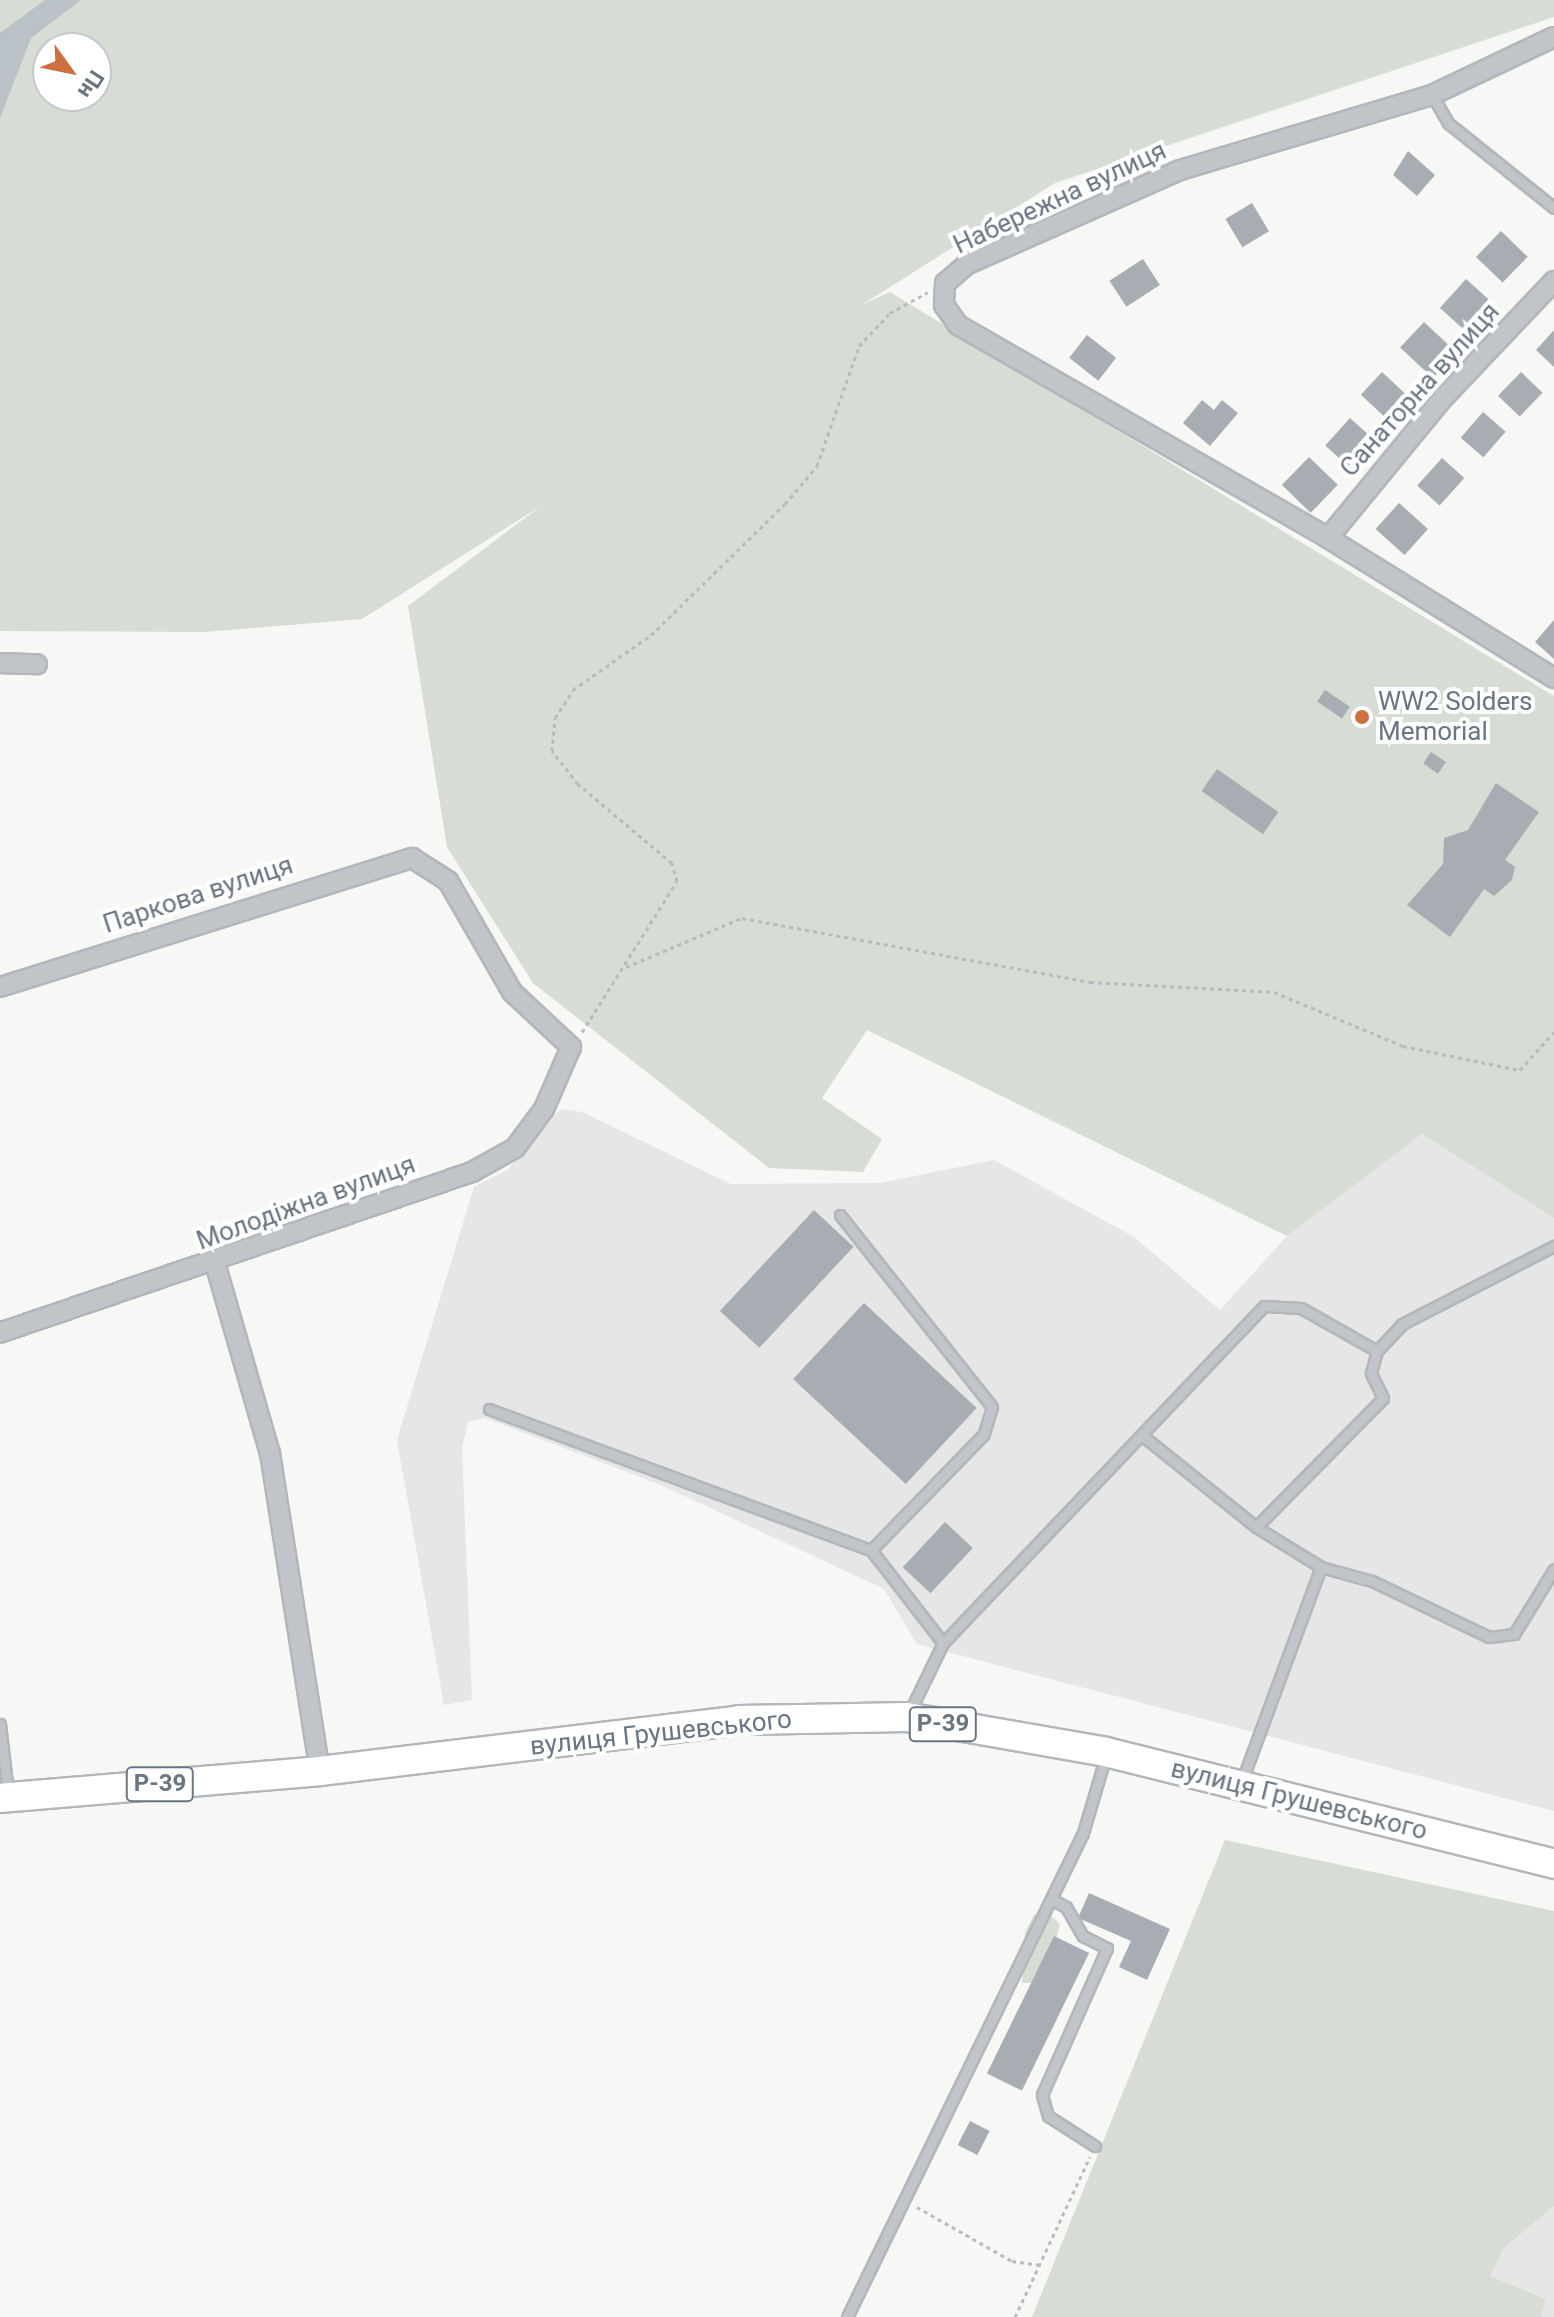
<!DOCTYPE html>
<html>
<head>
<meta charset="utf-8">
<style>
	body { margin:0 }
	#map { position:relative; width:1554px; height:2317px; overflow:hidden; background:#f7f7f5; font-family:Roboto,sans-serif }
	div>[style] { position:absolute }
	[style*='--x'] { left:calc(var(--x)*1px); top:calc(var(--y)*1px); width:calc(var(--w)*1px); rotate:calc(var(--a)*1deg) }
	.built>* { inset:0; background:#e5e6e5 }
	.green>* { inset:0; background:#d7dcd5 }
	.water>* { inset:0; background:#bac1c7 }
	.building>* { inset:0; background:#a7adb3; transform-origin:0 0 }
	.path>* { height:3px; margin-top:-1.5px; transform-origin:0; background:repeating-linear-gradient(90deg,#b9bbbe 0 4px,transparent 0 8px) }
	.roads { filter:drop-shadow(2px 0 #b3b6ba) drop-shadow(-2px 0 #b3b6ba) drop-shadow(0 2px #b3b6ba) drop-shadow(0 -2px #b3b6ba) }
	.service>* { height:9px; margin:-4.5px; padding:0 4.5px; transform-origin:4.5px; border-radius:4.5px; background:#c1c4c8 }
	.minor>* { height:18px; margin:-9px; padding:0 9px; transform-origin:9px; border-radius:9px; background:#c1c4c8 }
	.primary>* { height:28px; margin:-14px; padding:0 14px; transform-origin:14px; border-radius:14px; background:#fff }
	.dots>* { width:22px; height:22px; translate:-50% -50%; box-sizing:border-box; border:4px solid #fff; border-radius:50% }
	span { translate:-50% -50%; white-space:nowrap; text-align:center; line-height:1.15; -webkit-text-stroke:8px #fff; paint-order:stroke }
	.shield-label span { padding:2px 6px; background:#fff; border:2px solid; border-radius:6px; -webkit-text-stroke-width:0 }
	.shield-label { font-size:24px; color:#6a7582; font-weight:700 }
	.street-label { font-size:26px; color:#6a7582 }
	.poi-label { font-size:26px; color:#6a7582 }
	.left { translate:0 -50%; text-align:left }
	.north { position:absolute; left:32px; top:32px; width:80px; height:80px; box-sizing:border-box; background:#fff; border:2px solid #c3c8cd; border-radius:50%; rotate:123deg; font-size:22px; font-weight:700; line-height:32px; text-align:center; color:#6a7582 }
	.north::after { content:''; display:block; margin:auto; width:28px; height:36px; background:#cd6f40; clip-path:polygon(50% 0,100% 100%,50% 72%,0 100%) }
</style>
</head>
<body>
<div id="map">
	<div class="built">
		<i style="clip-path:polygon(561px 1109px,582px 1112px,731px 1184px,880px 1183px,994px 1160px,1134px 1237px,1220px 1310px,1287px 1236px,1422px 1134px,1554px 1218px,1554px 1811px,917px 1644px,884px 1589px,661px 1485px,485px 1418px,468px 1422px,462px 1448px,472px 1700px,444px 1705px,397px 1440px,474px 1187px,507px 1170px)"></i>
		<i style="clip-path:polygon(1554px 2206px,1554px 2317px,1541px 2317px,1546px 2299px,1490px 2276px,1503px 2249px)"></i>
	</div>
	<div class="green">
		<i style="clip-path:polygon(evenodd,0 0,1554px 0,1554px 17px,1055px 183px,863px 304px,890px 292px,1554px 696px,1554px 1218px,1422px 1134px,1287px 1236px,867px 1030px,822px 1098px,882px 1139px,863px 1172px,769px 1168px,533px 983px,447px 847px,408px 606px,541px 506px,362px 619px,204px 632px,0 631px,0 0,48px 48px,96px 48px,96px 96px,48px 96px,48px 48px)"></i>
		<i style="clip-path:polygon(1225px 1840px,1554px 1911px,1554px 2206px,1503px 2249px,1490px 2276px,1546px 2299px,1541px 2317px,1032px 2317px)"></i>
		<i style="clip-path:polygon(1046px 1911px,1060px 1924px,1049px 1969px,1037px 1983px,1022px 1983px,1025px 1932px,1034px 1915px)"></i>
	</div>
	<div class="water">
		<i style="clip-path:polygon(45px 0,81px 0,31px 38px,0 118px,0 33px)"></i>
	</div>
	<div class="building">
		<i style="clip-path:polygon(1408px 151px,1435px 175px,1417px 196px,1393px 175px)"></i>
		<i style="left:1252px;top:203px;width:33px;height:31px;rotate:59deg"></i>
		<i style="left:1501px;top:231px;width:37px;height:36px;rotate:44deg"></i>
		<i style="left:1143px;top:259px;width:31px;height:40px;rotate:57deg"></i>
		<i style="left:1466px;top:279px;width:31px;height:39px;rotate:42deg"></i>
		<i style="left:1424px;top:322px;width:45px;height:35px;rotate:43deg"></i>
		<i style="clip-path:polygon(1554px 330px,1554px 367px,1536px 350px)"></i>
		<i style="left:1087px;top:335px;width:37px;height:29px;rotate:38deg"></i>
		<i style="left:1382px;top:372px;width:33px;height:31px;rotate:43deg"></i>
		<i style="left:1521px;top:372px;width:30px;height:33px;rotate:44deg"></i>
		<i style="clip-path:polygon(1202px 400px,1214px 410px,1222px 400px,1238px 413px,1210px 446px,1183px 423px)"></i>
		<i style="left:1483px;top:412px;width:30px;height:34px;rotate:41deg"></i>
		<i style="left:1350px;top:418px;width:31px;height:37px;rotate:42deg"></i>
		<i style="left:1309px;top:457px;width:40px;height:39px;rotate:44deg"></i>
		<i style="left:1442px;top:458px;width:30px;height:37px;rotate:42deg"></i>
		<i style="left:1399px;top:503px;width:39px;height:35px;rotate:42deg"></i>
		<i style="clip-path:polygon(1554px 620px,1554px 659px,1535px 642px)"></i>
		<i style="left:1325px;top:690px;width:30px;height:14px;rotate:34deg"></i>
		<i style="left:1431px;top:752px;width:18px;height:14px;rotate:34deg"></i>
		<i style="left:1217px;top:769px;width:75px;height:27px;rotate:35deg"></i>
		<i style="clip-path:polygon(1496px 783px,1539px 812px,1505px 860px,1515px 867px,1512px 880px,1494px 896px,1484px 889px,1450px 937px,1407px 905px,1443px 864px,1444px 838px,1468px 830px)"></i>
		<i style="left:814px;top:1210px;width:54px;height:138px;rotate:43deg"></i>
		<i style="left:864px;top:1303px;width:154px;height:104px;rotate:43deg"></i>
		<i style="left:945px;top:1522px;width:38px;height:62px;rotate:43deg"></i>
		<i style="clip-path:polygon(1089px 1893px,1170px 1929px,1147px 1980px,1119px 1967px,1131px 1941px,1078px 1918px)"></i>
		<i style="left:1054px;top:1936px;width:39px;height:153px;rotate:26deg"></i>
		<i style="left:970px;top:2121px;width:22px;height:27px;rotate:27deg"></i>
	</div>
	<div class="path">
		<i style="--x:626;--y:967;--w:126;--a:-22.9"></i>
		<i style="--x:742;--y:918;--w:354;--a:10.4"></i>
		<i style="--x:1090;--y:982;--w:184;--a:3.1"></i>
		<i style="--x:1274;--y:992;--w:140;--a:22.7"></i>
		<i style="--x:1403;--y:1046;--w:119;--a:11.6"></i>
		<i style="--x:1520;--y:1070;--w:51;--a:-48.2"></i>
		<i style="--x:582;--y:1032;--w:178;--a:-57.8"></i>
		<i style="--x:677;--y:881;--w:19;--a:-106"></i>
		<i style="--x:672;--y:863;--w:123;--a:-140"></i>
		<i style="--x:578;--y:784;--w:42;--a:-128.2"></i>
		<i style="--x:552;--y:751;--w:33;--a:-85"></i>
		<i style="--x:555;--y:718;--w:33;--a:-57"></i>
		<i style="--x:573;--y:690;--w:95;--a:-35.2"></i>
		<i style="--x:651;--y:635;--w:187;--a:-44.4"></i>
		<i style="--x:785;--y:504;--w:50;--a:-49.9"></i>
		<i style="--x:817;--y:466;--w:127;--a:-70.7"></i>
		<i style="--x:859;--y:346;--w:45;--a:-46.8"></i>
		<i style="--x:890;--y:313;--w:43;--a:-28.9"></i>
		<i style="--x:917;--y:2207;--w:109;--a:29.6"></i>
		<i style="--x:1012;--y:2261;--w:27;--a:8"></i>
		<i style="--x:1015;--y:2317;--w:177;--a:-64.9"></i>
	</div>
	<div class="roads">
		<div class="service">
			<i style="--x:1432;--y:95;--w:32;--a:60"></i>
			<i style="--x:1448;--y:123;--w:136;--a:38.7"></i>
			<i style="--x:840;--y:1215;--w:245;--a:51.6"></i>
			<i style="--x:992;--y:1407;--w:28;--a:107"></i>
			<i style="--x:984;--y:1434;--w:162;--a:134.2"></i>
			<i style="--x:871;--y:1550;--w:118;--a:52.3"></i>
			<i style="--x:489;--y:1409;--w:407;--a:20.3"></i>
			<i style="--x:1143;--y:1436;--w:145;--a:38.8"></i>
			<i style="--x:1256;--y:1527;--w:76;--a:31.6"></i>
			<i style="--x:1321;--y:1567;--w:53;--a:15.4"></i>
			<i style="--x:1372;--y:1581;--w:130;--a:25.6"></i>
			<i style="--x:1489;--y:1637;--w:25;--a:-7"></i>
			<i style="--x:1514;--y:1634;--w:76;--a:-58.4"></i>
			<i style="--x:1256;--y:1527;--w:181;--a:-45.4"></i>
			<i style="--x:1383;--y:1398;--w:28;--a:-116"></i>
			<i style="--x:1371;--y:1373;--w:23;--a:-75"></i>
			<i style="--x:1377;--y:1351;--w:37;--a:-47"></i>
			<i style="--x:1402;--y:1324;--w:171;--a:-27.2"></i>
			<i style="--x:909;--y:1713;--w:78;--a:-64.1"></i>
			<i style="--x:943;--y:1643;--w:465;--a:-46.4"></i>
			<i style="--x:1264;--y:1306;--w:37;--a:3"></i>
			<i style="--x:1301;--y:1308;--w:87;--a:29.5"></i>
			<i style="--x:0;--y:1724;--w:68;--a:83.3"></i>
			<i style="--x:1241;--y:1783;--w:230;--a:-69.7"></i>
			<i style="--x:1051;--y:1899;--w:17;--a:28"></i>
			<i style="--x:1066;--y:1907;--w:34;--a:60"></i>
			<i style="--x:1083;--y:1936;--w:27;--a:27"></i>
			<i style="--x:1107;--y:1948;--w:161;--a:113.9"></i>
			<i style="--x:1042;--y:2095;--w:22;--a:74"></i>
			<i style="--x:1048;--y:2116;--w:56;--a:32.6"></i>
			<i style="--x:847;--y:2317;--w:538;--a:-64.01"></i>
			<i style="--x:1083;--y:1833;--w:81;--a:-73.6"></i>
		</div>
		<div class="minor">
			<i style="--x:1554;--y:37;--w:135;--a:154.6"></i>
			<i style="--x:1432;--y:95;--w:263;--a:163.4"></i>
			<i style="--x:1180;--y:170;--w:234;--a:156.1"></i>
			<i style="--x:966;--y:265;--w:28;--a:139"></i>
			<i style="--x:945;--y:283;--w:22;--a:93"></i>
			<i style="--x:944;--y:305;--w:24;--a:55"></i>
			<i style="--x:958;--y:325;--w:427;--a:29.9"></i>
			<i style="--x:1328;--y:538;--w:266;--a:31.8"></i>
			<i style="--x:1328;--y:538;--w:183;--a:-50.6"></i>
			<i style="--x:1444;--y:397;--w:160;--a:-46.5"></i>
			<i style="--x:0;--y:663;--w:37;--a:2"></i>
			<i style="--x:0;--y:987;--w:432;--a:-17.4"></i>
			<i style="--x:412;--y:858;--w:43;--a:32.6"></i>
			<i style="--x:448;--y:881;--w:128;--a:60"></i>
			<i style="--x:512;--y:992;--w:81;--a:43"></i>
			<i style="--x:571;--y:1047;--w:68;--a:113.5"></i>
			<i style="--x:544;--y:1109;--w:49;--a:126.6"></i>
			<i style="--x:515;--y:1148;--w:49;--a:150.8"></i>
			<i style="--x:472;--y:1172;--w:499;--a:161.2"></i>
			<i style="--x:215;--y:1263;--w:198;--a:73.9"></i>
			<i style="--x:270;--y:1453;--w:322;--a:81.1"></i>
		</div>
		<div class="primary">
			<i style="--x:0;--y:1798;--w:321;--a:-4.8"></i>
			<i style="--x:320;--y:1771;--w:422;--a:-6.9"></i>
			<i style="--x:739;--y:1720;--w:167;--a:-1"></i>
			<i style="--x:906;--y:1717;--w:203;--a:9.9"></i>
			<i style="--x:1106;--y:1752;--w:462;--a:14"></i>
		</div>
	</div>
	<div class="dots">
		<i style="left:1362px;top:717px;background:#cd6f40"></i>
	</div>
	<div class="shield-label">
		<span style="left:943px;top:1724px">Р-39</span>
		<span style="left:160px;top:1784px">Р-39</span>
	</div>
	<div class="street-label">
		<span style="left:1060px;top:198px;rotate:-25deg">Набережна вулиця</span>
		<span style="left:1420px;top:390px;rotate:-48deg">Санаторна вулиця</span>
		<span style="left:198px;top:895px;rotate:-18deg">Паркова вулиця</span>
		<span style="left:306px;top:1203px;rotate:-20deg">Молодіжна вулиця</span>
		<span style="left:661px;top:1733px;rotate:-6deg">вулиця Грушевського</span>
		<span style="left:1299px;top:1800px;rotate:14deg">вулиця Грушевського</span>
	</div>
	<div class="poi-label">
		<span class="left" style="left:1378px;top:717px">WW2 Solders<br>Memorial</span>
	</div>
	<div class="north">Пн</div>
</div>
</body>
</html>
